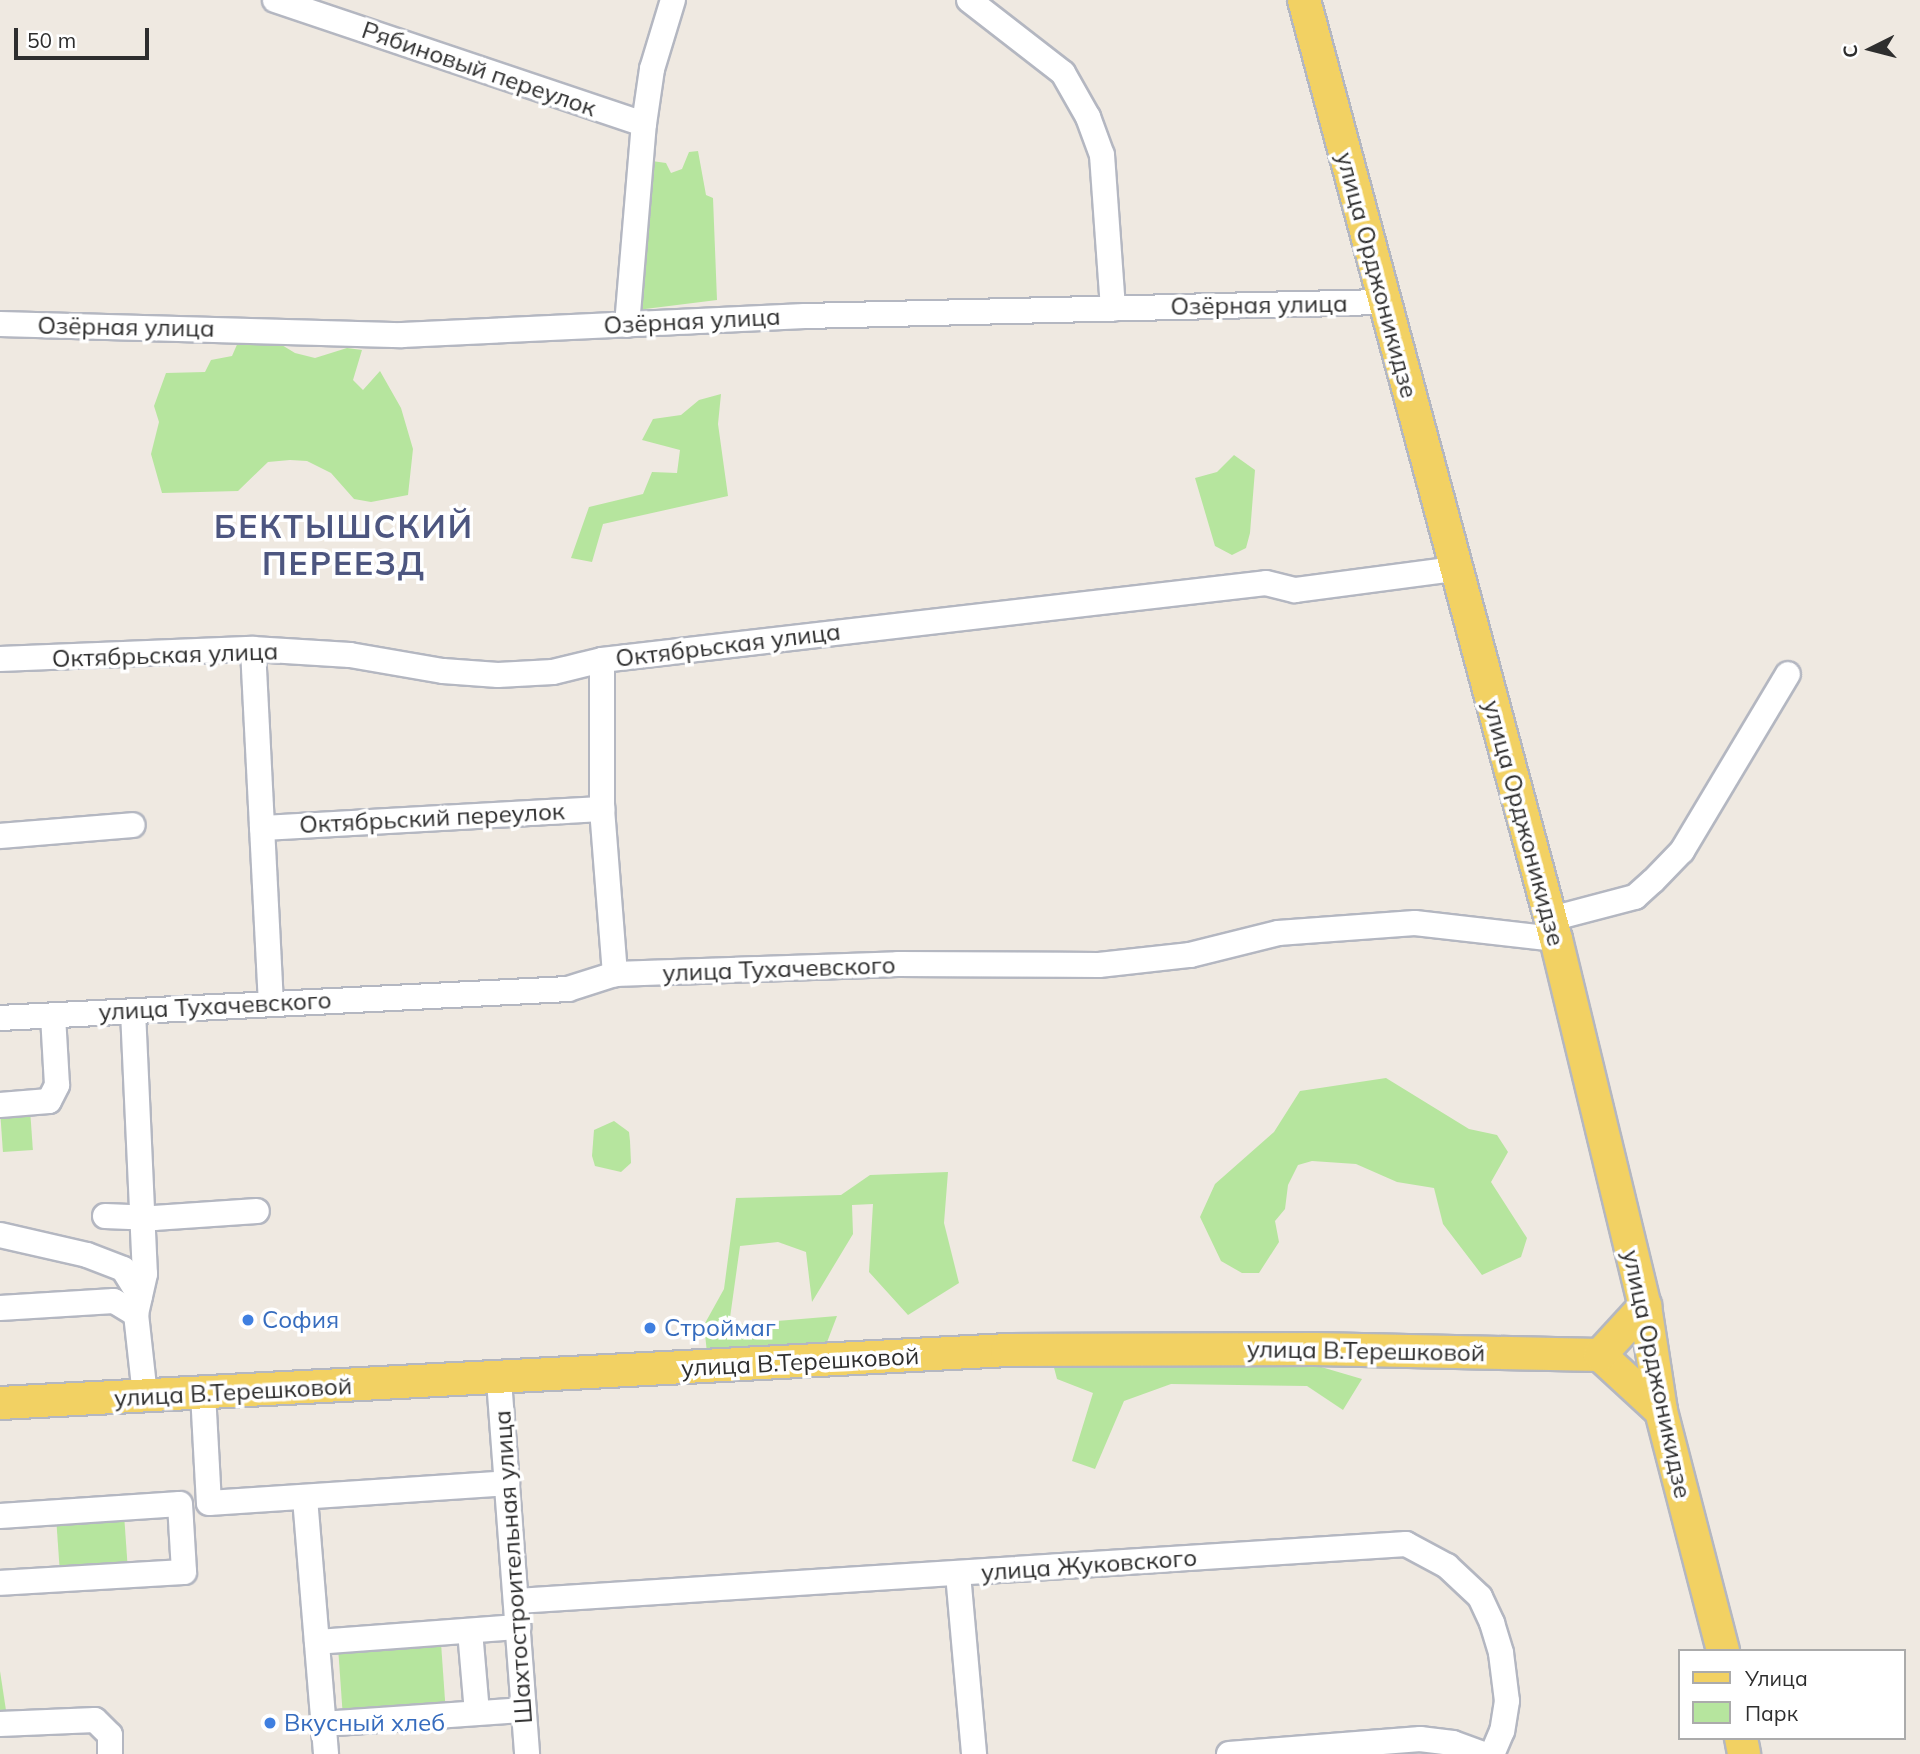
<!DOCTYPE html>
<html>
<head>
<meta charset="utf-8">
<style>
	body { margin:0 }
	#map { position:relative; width:1920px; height:1754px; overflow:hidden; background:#efe9e1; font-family:Mulish,sans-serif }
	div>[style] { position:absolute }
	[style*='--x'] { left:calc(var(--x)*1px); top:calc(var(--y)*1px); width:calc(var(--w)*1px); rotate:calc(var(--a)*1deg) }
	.green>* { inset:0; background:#b6e59e; transform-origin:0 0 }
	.roads { filter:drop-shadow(2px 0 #b4b7c1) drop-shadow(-2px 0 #b4b7c1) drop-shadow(0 2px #b4b7c1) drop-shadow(0 -2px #b4b7c1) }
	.minor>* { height:24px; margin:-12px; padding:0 12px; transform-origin:12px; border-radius:12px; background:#fff }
	.major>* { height:32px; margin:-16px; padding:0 16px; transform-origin:16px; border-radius:16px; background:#f2d163 }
	.dots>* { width:19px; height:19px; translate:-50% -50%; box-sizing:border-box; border:4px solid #fff; border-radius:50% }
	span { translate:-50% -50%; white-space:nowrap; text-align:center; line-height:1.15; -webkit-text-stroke:7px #fff; paint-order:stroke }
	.street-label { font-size:24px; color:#2e2e2e }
	.shop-label { font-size:24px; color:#366cbe }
	.left { translate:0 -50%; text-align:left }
	.district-label { font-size:32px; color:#4d5680; font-weight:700; letter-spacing:2px }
	.legend { position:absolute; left:1678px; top:1649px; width:228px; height:91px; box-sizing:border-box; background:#fff; border:2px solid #ababab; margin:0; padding:9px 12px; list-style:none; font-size:21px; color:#2e2e2e }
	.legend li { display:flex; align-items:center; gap:14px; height:35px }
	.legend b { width:35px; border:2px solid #ababab }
	.north { position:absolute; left:1836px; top:14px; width:70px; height:70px; -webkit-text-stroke:5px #fff; paint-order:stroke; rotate:264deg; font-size:19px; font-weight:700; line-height:28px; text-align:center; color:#2e2e2e }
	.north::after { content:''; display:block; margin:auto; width:24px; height:32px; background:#2e2e2e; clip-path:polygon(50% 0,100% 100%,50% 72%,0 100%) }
	.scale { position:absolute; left:14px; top:28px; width:135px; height:32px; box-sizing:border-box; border:4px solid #2e2e2e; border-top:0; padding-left:9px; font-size:21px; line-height:24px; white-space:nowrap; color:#2e2e2e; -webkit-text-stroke:5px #fff; paint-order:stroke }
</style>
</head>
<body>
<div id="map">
	<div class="green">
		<i style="clip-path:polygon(698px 151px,706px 195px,713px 198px,717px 300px,637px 310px,645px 160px,666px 163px,671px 173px,682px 169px,689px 152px)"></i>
		<i style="clip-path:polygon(272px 339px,295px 353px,315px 358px,347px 348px,362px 350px,353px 380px,363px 390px,380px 371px,401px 408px,413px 449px,408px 495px,371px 502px,354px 499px,331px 473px,307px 461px,290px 460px,268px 462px,238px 491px,162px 493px,151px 454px,159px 422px,154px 406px,166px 373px,205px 372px,211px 360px,232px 356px,239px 340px)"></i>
		<i style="clip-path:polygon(721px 394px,718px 424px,728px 496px,603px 524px,592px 562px,571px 558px,589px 507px,643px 494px,652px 472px,677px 473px,680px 450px,642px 440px,653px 419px,681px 415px,699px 400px)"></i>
		<i style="clip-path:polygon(1234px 455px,1255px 470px,1250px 533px,1246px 548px,1232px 555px,1215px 546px,1195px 478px,1217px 472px)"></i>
		<i style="clip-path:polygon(1386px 1078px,1469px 1129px,1497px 1135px,1508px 1152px,1491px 1182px,1527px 1238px,1521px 1257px,1482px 1275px,1443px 1224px,1434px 1188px,1397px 1182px,1356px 1164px,1312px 1161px,1298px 1165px,1288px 1185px,1285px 1209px,1275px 1221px,1279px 1242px,1259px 1273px,1242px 1273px,1221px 1261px,1200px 1217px,1215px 1184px,1274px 1132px,1300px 1091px)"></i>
		<i style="left:30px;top:1109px;width:41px;height:30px;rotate:86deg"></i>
		<i style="clip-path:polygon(614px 1121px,629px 1132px,630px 1141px,631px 1163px,621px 1172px,595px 1166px,592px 1156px,594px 1130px)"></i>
		<i style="clip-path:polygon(948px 1172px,944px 1223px,959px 1283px,908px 1315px,869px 1272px,873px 1204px,852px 1205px,853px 1234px,812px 1302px,806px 1252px,778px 1242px,740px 1246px,729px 1325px,837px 1316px,821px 1358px,708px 1362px,704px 1325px,724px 1289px,736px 1198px,841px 1195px,870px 1175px)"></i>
		<i style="clip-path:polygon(1294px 1359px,1362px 1379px,1343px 1410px,1307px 1386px,1171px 1384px,1124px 1401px,1095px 1469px,1072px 1461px,1093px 1393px,1057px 1379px,1052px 1360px)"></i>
		<i style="left:124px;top:1514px;width:48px;height:68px;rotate:86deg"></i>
		<i style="left:441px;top:1643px;width:61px;height:103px;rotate:86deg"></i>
		<i style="clip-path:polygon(0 1671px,7px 1717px,0 1717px)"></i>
	</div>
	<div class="roads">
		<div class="minor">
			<i style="--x:275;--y:0;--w:389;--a:18.6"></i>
			<i style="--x:969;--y:0;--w:119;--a:37.8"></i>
			<i style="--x:1063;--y:73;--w:51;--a:60.4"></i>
			<i style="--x:1088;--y:117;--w:40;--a:69.8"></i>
			<i style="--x:1102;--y:155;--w:154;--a:85.9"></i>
			<i style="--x:0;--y:324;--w:402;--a:1.6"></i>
			<i style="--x:402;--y:335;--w:403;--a:-2.7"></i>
			<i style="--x:805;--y:316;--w:579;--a:-1.39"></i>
			<i style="--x:627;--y:325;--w:202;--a:-85.2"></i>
			<i style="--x:644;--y:124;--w:56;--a:-81.7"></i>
			<i style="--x:652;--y:69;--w:72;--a:-73.1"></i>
			<i style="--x:253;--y:649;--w:353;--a:87.1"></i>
			<i style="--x:0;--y:659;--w:253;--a:-2.3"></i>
			<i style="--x:253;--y:649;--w:97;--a:3.5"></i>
			<i style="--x:350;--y:655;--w:94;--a:9.8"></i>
			<i style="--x:443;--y:671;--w:55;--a:4.2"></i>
			<i style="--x:498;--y:675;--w:55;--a:-3.1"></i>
			<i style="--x:553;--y:672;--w:50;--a:-13.8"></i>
			<i style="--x:602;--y:660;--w:668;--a:-6.61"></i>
			<i style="--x:1266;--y:583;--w:30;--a:14"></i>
			<i style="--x:1295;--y:590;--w:161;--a:-7.5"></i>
			<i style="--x:602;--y:660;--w:149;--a:90"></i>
			<i style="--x:602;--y:809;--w:166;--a:85.5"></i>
			<i style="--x:262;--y:828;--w:341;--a:-3.2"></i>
			<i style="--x:0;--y:836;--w:133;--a:-4.7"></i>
			<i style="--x:1551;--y:919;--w:87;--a:-14.7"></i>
			<i style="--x:1635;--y:897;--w:24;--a:-42"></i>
			<i style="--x:1653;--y:881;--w:42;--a:-46"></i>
			<i style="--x:1682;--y:851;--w:206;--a:-59.1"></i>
			<i style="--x:133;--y:1011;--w:263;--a:87.4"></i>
			<i style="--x:145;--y:1274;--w:41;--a:102.7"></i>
			<i style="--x:136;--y:1314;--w:82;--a:83.7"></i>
			<i style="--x:0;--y:1018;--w:569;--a:-2.92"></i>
			<i style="--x:568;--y:989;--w:49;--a:-17.7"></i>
			<i style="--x:615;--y:974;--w:283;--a:-2"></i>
			<i style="--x:898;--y:964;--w:201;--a:0.3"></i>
			<i style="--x:1099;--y:965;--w:92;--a:-6.3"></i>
			<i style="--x:1190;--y:955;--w:91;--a:-14"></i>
			<i style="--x:1278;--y:933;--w:137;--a:-4.2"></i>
			<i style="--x:1415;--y:923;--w:142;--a:6.5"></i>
			<i style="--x:0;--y:1105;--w:49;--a:-4.7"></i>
			<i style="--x:49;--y:1101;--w:18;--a:-63"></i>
			<i style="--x:57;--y:1085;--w:70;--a:-93.3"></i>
			<i style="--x:105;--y:1216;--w:49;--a:2.3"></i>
			<i style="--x:154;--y:1218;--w:103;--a:-3.9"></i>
			<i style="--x:0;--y:1235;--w:89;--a:12.9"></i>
			<i style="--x:87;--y:1255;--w:39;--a:21"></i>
			<i style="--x:123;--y:1269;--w:32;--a:58"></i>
			<i style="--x:0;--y:1308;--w:114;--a:-3.5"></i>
			<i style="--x:114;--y:1301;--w:26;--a:31"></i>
			<i style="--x:499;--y:1380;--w:375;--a:85.7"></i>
			<i style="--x:203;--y:1393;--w:110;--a:86.9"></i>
			<i style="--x:209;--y:1503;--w:299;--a:-3.8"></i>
			<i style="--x:305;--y:1498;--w:257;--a:85.3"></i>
			<i style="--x:0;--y:1516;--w:180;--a:-3.8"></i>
			<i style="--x:180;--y:1504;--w:68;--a:86.6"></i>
			<i style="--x:184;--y:1572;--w:184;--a:176.6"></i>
			<i style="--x:958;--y:1574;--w:181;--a:84.9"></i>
			<i style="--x:517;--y:1601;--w:891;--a:-3.67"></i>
			<i style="--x:1406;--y:1544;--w:47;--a:28.2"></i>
			<i style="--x:1447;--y:1566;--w:45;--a:43.2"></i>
			<i style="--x:1480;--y:1597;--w:29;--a:65"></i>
			<i style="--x:1492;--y:1623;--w:31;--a:73"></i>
			<i style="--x:1501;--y:1653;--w:48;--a:82.9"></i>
			<i style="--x:1507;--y:1701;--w:30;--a:99"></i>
			<i style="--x:1502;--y:1731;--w:25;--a:113"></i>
			<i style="--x:470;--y:1631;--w:82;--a:85.1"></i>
			<i style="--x:317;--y:1642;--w:202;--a:-4.3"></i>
			<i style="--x:0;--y:1724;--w:95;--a:-2.4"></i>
			<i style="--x:95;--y:1720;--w:21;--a:45"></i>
			<i style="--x:110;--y:1735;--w:19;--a:90"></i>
			<i style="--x:323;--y:1724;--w:201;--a:-4"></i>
			<i style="--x:1229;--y:1754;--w:192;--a:-4.5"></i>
			<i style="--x:1420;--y:1739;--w:33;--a:7"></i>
			<i style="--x:1453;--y:1743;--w:32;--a:20"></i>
		</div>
		<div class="major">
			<i style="--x:1304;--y:0;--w:972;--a:74.98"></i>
			<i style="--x:1556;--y:939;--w:378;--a:76.4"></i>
			<i style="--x:1645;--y:1306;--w:106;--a:81.3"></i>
			<i style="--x:1661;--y:1411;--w:248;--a:75.5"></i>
			<i style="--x:1600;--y:1355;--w:83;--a:42.6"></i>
			<i style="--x:0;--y:1403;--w:1008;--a:-3.01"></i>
			<i style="--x:1007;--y:1350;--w:308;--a:-0.2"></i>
			<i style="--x:1315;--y:1349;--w:285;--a:1.2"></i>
			<i style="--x:1600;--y:1355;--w:67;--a:-47.4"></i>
			<i style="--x:1741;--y:1738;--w:16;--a:79"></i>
		</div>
	</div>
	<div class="dots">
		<i style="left:248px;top:1320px;background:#3f7fe0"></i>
		<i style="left:650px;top:1328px;background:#3f7fe0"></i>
		<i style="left:270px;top:1723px;background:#3f7fe0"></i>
	</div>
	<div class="street-label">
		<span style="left:479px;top:69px;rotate:19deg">Рябиновый переулок</span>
		<span style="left:1377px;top:275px;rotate:75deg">улица Орджоникидзе</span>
		<span style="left:1259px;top:305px;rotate:-1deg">Озёрная улица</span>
		<span style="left:692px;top:321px;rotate:-3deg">Озёрная улица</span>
		<span style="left:126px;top:327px;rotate:1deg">Озёрная улица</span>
		<span style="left:728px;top:645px;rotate:-7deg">Октябрьская улица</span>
		<span style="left:165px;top:655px;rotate:-2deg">Октябрьская улица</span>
		<span style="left:432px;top:818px;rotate:-3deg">Октябрьский переулок</span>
		<span style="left:1524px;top:823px;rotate:75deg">улица Орджоникидзе</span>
		<span style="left:779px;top:969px;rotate:-2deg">улица Тухачевского</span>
		<span style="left:215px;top:1006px;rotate:-3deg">улица Тухачевского</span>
		<span style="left:1366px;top:1351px;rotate:1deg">улица В.Терешковой</span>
		<span style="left:800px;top:1362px;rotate:-3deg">улица В.Терешковой</span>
		<span style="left:1657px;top:1374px;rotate:78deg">улица Орджоникидзе</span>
		<span style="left:233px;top:1392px;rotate:-3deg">улица В.Терешковой</span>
		<span style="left:1089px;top:1565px;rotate:-4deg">улица Жуковского</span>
		<span style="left:513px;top:1567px;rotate:-94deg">Шахтостроительная улица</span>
	</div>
	<div class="shop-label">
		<span class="left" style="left:262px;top:1320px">София</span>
		<span class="left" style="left:664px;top:1328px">Строймаг</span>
		<span class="left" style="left:284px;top:1723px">Вкусный хлеб</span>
	</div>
	<div class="district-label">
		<span style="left:344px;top:545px">БЕКТЫШСКИЙ<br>ПЕРЕЕЗД</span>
	</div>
	<ul class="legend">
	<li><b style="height:9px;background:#f2d163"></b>Улица</li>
	<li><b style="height:19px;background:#b6e59e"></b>Парк</li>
	</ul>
	<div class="north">С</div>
	<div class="scale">50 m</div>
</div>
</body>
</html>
